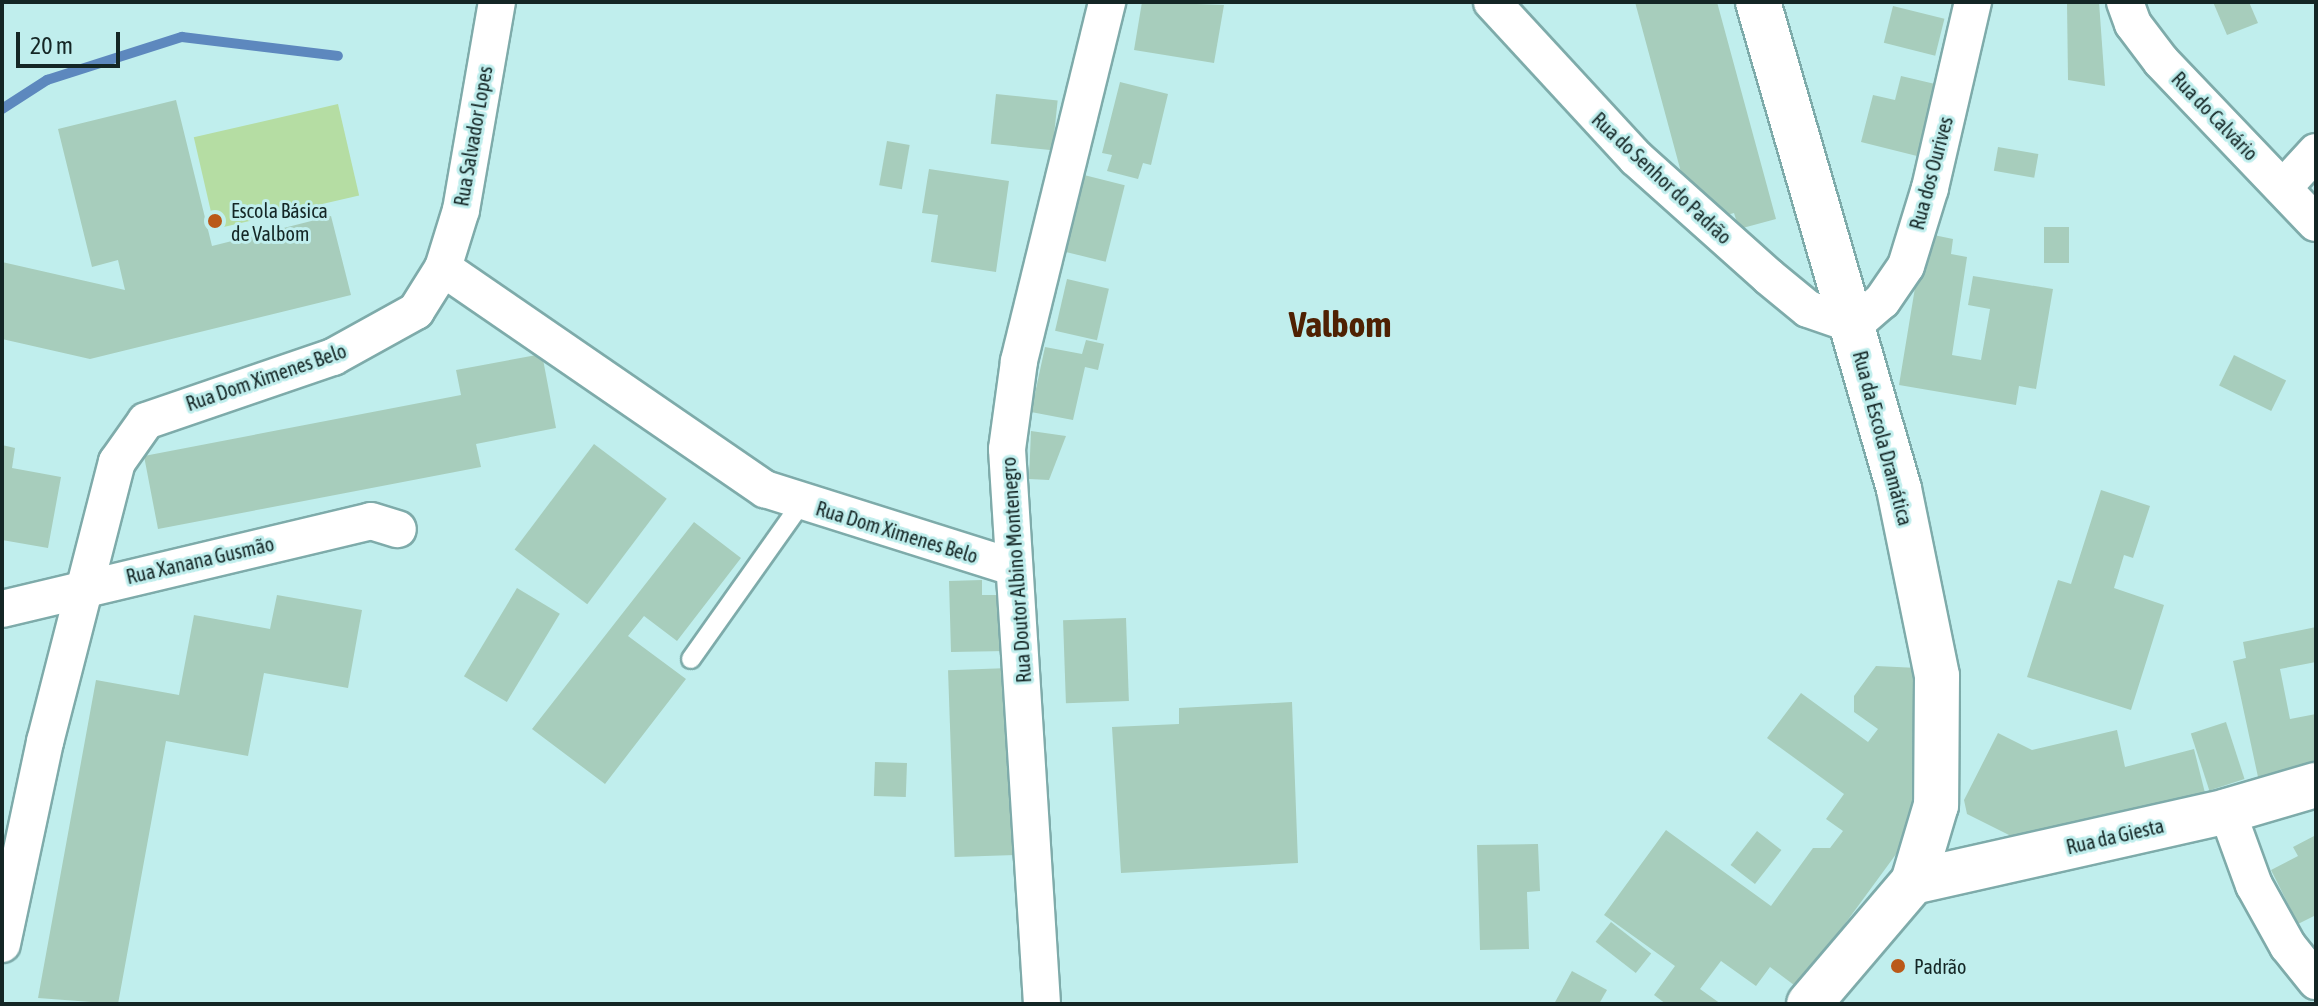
<!DOCTYPE html>
<html>
<head>
<meta charset="utf-8">
<style>
	body { margin:0 }
	#map { position:relative; width:2318px; height:1006px; overflow:hidden; background:#c0eeed; font-family:"Asap Condensed",sans-serif }
	div>[style] { position:absolute }
	[style*='--x'] { left:calc(var(--x)*1px); top:calc(var(--y)*1px); width:calc(var(--w)*1px); rotate:calc(var(--a)*1deg) }
	.green>* { inset:0; background:#b5dda3; transform-origin:0 0 }
	.stream>* { height:10px; margin:-5px; padding:0 5px; transform-origin:5px; border-radius:5px; background:#5d88be }
	.building>* { inset:0; background:#a7cdbc; transform-origin:0 0 }
	.roads { filter:drop-shadow(2px 0 #7eabaa) drop-shadow(-2px 0 #7eabaa) drop-shadow(0 2px #7eabaa) drop-shadow(0 -2px #7eabaa) }
	.service>* { height:18px; margin:-9px; padding:0 9px; transform-origin:9px; border-radius:9px; background:#fff }
	.minor>* { height:36px; margin:-18px; padding:0 18px; transform-origin:18px; border-radius:18px; background:#fff }
	.tertiary>* { height:44px; margin:-22px; padding:0 22px; transform-origin:22px; border-radius:22px; background:#fff }
	.dots>* { width:22px; height:22px; translate:-50% -50%; box-sizing:border-box; border:4px solid #c0eeed; border-radius:50% }
	span { translate:-50% -50%; white-space:nowrap; text-align:center; line-height:1.15; -webkit-text-stroke:6px #c0eeed; paint-order:stroke }
	.street-label { font-size:20px; color:#142625 }
	.poi-label { font-size:20px; color:#142625 }
	.left { translate:0 -50%; text-align:left }
	.town-label { font-size:36px; color:#4f2103; font-weight:700 }
	.frame { position:absolute; inset:0; border:4px solid #142625; pointer-events:none }
	.scale { position:absolute; left:16px; top:32px; width:104px; height:36px; box-sizing:border-box; border:4px solid #142625; border-top:0; padding-left:10px; font-size:24px; line-height:28px; white-space:nowrap; color:#142625; -webkit-text-stroke:6px #c0eeed; paint-order:stroke }
</style>
</head>
<body>
<div id="map">
	<div class="green">
		<i style="left:338px;top:104px;width:94px;height:148px;rotate:77deg"></i>
	</div>
	<div class="stream">
		<i style="--x:2;--y:109;--w:54;--a:-32.8"></i>
		<i style="--x:47;--y:80;--w:142;--a:-17.7"></i>
		<i style="--x:182;--y:37;--w:157;--a:6.9"></i>
	</div>
	<div class="building">
		<i style="clip-path:polygon(1142px 2px,1224px 5px,1214px 63px,1134px 50px)"></i>
		<i style="clip-path:polygon(1635px 2px,1717px 2px,1776px 219px,1739px 229px,1734px 213px,1695px 224px)"></i>
		<i style="clip-path:polygon(2067px 2px,2099px 2px,2105px 86px,2068px 80px)"></i>
		<i style="clip-path:polygon(2213px 2px,2249px 2px,2258px 23px,2227px 35px)"></i>
		<i style="left:1893px;top:6px;width:53px;height:38px;rotate:14deg"></i>
		<i style="clip-path:polygon(1901px 76px,1935px 84px,1917px 156px,1861px 142px,1873px 95px,1895px 100px)"></i>
		<i style="clip-path:polygon(1120px 82px,1168px 94px,1151px 165px,1143px 163px,1138px 179px,1107px 171px,1112px 155px,1102px 153px)"></i>
		<i style="left:996px;top:94px;width:62px;height:50px;rotate:6deg"></i>
		<i style="clip-path:polygon(176px 100px,212px 246px,331px 216px,351px 295px,90px 359px,2px 339px,2px 262px,125px 290px,118px 260px,92px 267px,58px 129px)"></i>
		<i style="left:887px;top:141px;width:23px;height:45px;rotate:10deg"></i>
		<i style="left:1998px;top:147px;width:41px;height:24px;rotate:10deg"></i>
		<i style="clip-path:polygon(929px 169px,1009px 181px,996px 272px,931px 262px,938px 215px,922px 213px)"></i>
		<i style="left:1084px;top:175px;width:42px;height:79px;rotate:14deg"></i>
		<i style="left:2044px;top:227px;width:25px;height:36px"></i>
		<i style="clip-path:polygon(1924px 233px,1953px 239px,1951px 254px,1967px 257px,1952px 355px,1981px 360px,1990px 309px,1968px 305px,1973px 276px,2053px 289px,2036px 389px,2019px 386px,2016px 405px,1899px 385px)"></i>
		<i style="left:1067px;top:279px;width:43px;height:53px;rotate:13deg"></i>
		<i style="clip-path:polygon(1086px 340px,1104px 344px,1098px 370px,1085px 367px,1073px 420px,1031px 412px,1045px 347px,1082px 354px)"></i>
		<i style="clip-path:polygon(542px 354px,556px 428px,476px 444px,481px 467px,158px 529px,144px 456px,461px 395px,456px 370px)"></i>
		<i style="left:2234px;top:355px;width:58px;height:34px;rotate:26deg"></i>
		<i style="clip-path:polygon(1031px 431px,1066px 436px,1049px 480px,1029px 479px)"></i>
		<i style="left:594px;top:444px;width:91px;height:132px;rotate:37deg"></i>
		<i style="clip-path:polygon(2px 445px,15px 448px,12px 468px,61px 477px,48px 548px,2px 540px)"></i>
		<i style="clip-path:polygon(2101px 490px,2150px 506px,2133px 558px,2124px 555px,2114px 588px,2164px 605px,2131px 710px,2027px 677px,2058px 580px,2071px 584px)"></i>
		<i style="clip-path:polygon(694px 522px,741px 558px,677px 641px,644px 616px,628px 636px,686px 679px,605px 784px,532px 729px)"></i>
		<i style="clip-path:polygon(982px 580px,982px 595px,1005px 595px,1006px 651px,951px 652px,949px 581px)"></i>
		<i style="left:517px;top:588px;width:50px;height:103px;rotate:31deg"></i>
		<i style="clip-path:polygon(277px 595px,362px 610px,348px 688px,264px 673px,248px 756px,166px 741px,118px 1004px,38px 998px,96px 680px,179px 695px,194px 615px,270px 629px)"></i>
		<i style="left:1126px;top:618px;width:83px;height:63px;rotate:88deg"></i>
		<i style="clip-path:polygon(2316px 627px,2316px 662px,2280px 669px,2290px 719px,2316px 714px,2316px 765px,2258px 777px,2233px 661px,2246px 658px,2243px 642px)"></i>
		<i style="clip-path:polygon(1876px 666px,1918px 668px,1913px 831px,1798px 988px,1770px 967px,1756px 986px,1721px 961px,1700px 989px,1721px 1004px,1666px 1004px,1654px 995px,1675px 966px,1604px 915px,1666px 830px,1771px 906px,1813px 848px,1830px 848px,1843px 831px,1826px 819px,1844px 794px,1767px 738px,1801px 693px,1868px 742px,1878px 729px,1854px 712px,1854px 696px)"></i>
		<i style="left:1009px;top:668px;width:187px;height:61px;rotate:88deg"></i>
		<i style="clip-path:polygon(1292px 702px,1298px 863px,1121px 873px,1112px 727px,1179px 724px,1179px 708px)"></i>
		<i style="left:2226px;top:722px;width:60px;height:37px;rotate:72deg"></i>
		<i style="clip-path:polygon(2117px 730px,2125px 767px,2194px 749px,2205px 793px,2015px 838px,1967px 814px,1964px 800px,1998px 733px,2032px 750px)"></i>
		<i style="left:875px;top:762px;width:32px;height:34px;rotate:2deg"></i>
		<i style="left:1757px;top:831px;width:31px;height:43px;rotate:38deg"></i>
		<i style="clip-path:polygon(2316px 835px,2316px 915px,2298px 924px,2271px 870px,2298px 856px,2293px 847px)"></i>
		<i style="clip-path:polygon(1538px 844px,1540px 891px,1527px 892px,1529px 949px,1480px 950px,1477px 845px)"></i>
		<i style="left:1611px;top:922px;width:51px;height:25px;rotate:38deg"></i>
		<i style="clip-path:polygon(1572px 971px,1607px 990px,1599px 1004px,1554px 1004px)"></i>
	</div>
	<div class="roads">
		<div class="service">
			<i style="--x:691;--y:659;--w:192;--a:-54.7"></i>
		</div>
		<div class="minor">
			<i style="--x:1492;--y:2;--w:212;--a:47.3"></i>
			<i style="--x:1636;--y:158;--w:178;--a:41.8"></i>
			<i style="--x:1769;--y:277;--w:50;--a:39.4"></i>
			<i style="--x:1808;--y:309;--w:49;--a:19.2"></i>
			<i style="--x:1854;--y:325;--w:37;--a:-41"></i>
			<i style="--x:1882;--y:301;--w:42;--a:-55.6"></i>
			<i style="--x:1906;--y:266;--w:82;--a:-72.9"></i>
			<i style="--x:1930;--y:188;--w:191;--a:-77"></i>
			<i style="--x:2125;--y:2;--w:23;--a:70"></i>
			<i style="--x:2133;--y:24;--w:46;--a:52.9"></i>
			<i style="--x:2161;--y:61;--w:224;--a:46.3"></i>
			<i style="--x:2283;--y:188;--w:49;--a:-47.5"></i>
			<i style="--x:443;--y:268;--w:391;--a:34.5"></i>
			<i style="--x:765;--y:489;--w:260;--a:17.5"></i>
			<i style="--x:2;--y:609;--w:379;--a:-13.4"></i>
			<i style="--x:371;--y:521;--w:28;--a:17"></i>
			<i style="--x:2227;--y:811;--w:79;--a:70"></i>
			<i style="--x:2254;--y:885;--w:70;--a:60.9"></i>
			<i style="--x:2288;--y:946;--w:45;--a:51.3"></i>
			<i style="--x:2;--y:944;--w:207;--a:-78"></i>
			<i style="--x:45;--y:742;--w:289;--a:-75.6"></i>
			<i style="--x:117;--y:462;--w:50;--a:-54.7"></i>
			<i style="--x:146;--y:421;--w:198;--a:-18.9"></i>
			<i style="--x:333;--y:357;--w:95;--a:-29"></i>
			<i style="--x:416;--y:311;--w:51;--a:-57.9"></i>
			<i style="--x:443;--y:268;--w:61;--a:-72.8"></i>
			<i style="--x:461;--y:210;--w:211;--a:-80.2"></i>
			<i style="--x:1042;--y:1004;--w:556;--a:-93.61"></i>
			<i style="--x:1007;--y:449;--w:89;--a:-82.2"></i>
			<i style="--x:1019;--y:361;--w:370;--a:-76.2"></i>
		</div>
		<div class="tertiary">
			<i style="--x:1758;--y:2;--w:507;--a:73.85"></i>
			<i style="--x:1899;--y:489;--w:191;--a:78.5"></i>
			<i style="--x:1937;--y:676;--w:129;--a:90.4"></i>
			<i style="--x:1936;--y:805;--w:80;--a:106.6"></i>
			<i style="--x:1809;--y:1004;--w:160;--a:-49.6"></i>
			<i style="--x:1913;--y:882;--w:322;--a:-12.7"></i>
			<i style="--x:2227;--y:811;--w:93;--a:-16.3"></i>
		</div>
	</div>
	<div class="dots">
		<i style="left:215px;top:221px;background:#ba5919"></i>
		<i style="left:1898px;top:966px;background:#ba5919"></i>
	</div>
	<div class="street-label">
		<span style="left:2215px;top:116px;rotate:46deg">Rua do Calvário</span>
		<span style="left:473px;top:136px;rotate:-80deg">Rua Salvador Lopes</span>
		<span style="left:1931px;top:173px;rotate:-75deg">Rua dos Ourives</span>
		<span style="left:1662px;top:178px;rotate:43deg">Rua do Senhor do Padrão</span>
		<span style="left:266px;top:377px;rotate:-19deg">Rua Dom Ximenes Belo</span>
		<span style="left:1883px;top:438px;rotate:75deg">Rua da Escola Dramática</span>
		<span style="left:897px;top:532px;rotate:17deg">Rua Dom Ximenes Belo</span>
		<span style="left:200px;top:560px;rotate:-13deg">Rua Xanana Gusmão</span>
		<span style="left:1016px;top:570px;rotate:-94deg">Rua Doutor Albino Montenegro</span>
		<span style="left:2115px;top:836px;rotate:-13deg">Rua da Giesta</span>
	</div>
	<div class="poi-label">
		<span class="left" style="left:231px;top:222px">Escola Básica<br>de Valbom</span>
		<span class="left" style="left:1914px;top:966px">Padrão</span>
	</div>
	<div class="town-label">
		<span style="left:1340px;top:325px">Valbom</span>
	</div>
	<div class="frame"></div>
	<div class="scale">20 m</div>
</div>
</body>
</html>
